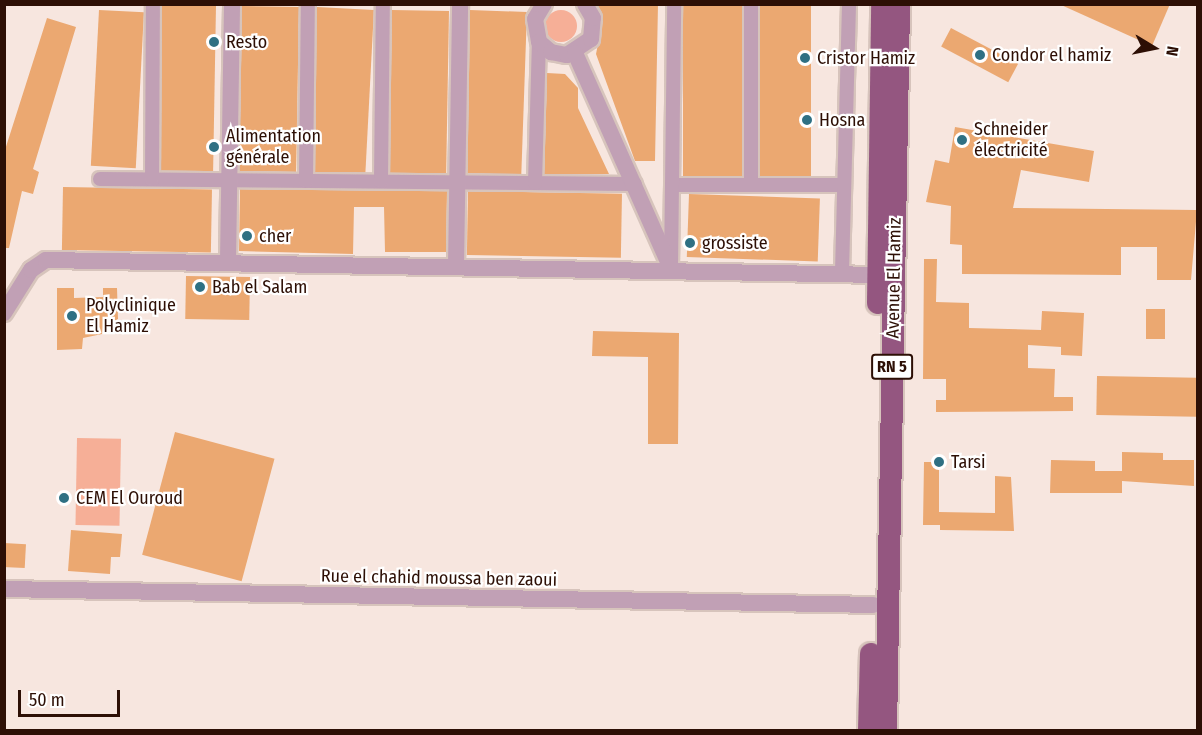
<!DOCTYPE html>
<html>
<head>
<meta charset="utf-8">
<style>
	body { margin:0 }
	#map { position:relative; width:1202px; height:735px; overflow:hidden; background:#f7e6df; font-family:"Fira Sans Condensed",sans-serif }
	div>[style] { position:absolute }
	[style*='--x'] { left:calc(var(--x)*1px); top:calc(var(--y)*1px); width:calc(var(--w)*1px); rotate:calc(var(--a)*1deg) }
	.green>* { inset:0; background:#f6af97; transform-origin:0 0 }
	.round { border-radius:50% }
	.building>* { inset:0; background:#eba871; transform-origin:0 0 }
	.roads { filter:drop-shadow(2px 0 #d7c4bc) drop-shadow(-2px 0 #d7c4bc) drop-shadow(0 2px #d7c4bc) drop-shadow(0 -2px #d7c4bc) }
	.minor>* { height:14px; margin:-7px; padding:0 7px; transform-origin:7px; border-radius:7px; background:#c1a0b5 }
	.tertiary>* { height:16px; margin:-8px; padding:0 8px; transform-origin:8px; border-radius:8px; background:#c1a0b5 }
	.trunk>* { height:22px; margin:-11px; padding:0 11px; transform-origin:11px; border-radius:11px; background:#945680 }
	.dots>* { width:16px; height:16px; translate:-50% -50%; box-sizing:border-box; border:3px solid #fff; border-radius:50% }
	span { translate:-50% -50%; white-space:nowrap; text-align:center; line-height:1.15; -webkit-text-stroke:4.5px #fff; paint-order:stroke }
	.shield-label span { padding:2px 4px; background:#fff; border:2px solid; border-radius:4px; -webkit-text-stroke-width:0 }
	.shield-label { font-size:16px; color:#2d0f05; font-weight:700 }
	.poi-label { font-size:18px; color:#2d0f05 }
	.left { translate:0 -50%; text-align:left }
	.street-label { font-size:18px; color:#2d0f05 }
	.frame { position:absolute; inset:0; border:6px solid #2d0f05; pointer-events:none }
	.north { position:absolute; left:1124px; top:18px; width:60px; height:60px; -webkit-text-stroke:4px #fff; paint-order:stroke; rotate:100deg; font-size:16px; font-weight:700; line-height:24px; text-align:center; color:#2d0f05 }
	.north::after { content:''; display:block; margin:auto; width:21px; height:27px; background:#2d0f05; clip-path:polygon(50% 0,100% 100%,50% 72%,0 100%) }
	.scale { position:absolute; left:18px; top:690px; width:102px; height:27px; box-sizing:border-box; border:3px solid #2d0f05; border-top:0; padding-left:8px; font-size:18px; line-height:21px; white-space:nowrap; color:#2d0f05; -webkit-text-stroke:4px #fff; paint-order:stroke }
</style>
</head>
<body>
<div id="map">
	<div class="green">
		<i class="round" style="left:545px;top:10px;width:32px;height:32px"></i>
		<i style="left:77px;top:438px;width:44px;height:87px;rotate:1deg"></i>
	</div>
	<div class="building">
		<i style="clip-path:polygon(597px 4px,658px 4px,655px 161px,635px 161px,596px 54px,603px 19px)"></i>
		<i style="left:683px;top:4px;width:59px;height:172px"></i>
		<i style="left:760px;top:4px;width:51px;height:172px"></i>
		<i style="clip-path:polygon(1059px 4px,1170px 4px,1152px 46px)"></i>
		<i style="left:162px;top:5px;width:54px;height:166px;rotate:1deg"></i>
		<i style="left:242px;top:6px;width:57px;height:165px;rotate:1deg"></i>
		<i style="left:317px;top:7px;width:57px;height:165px;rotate:3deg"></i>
		<i style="left:99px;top:10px;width:45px;height:156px;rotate:3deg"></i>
		<i style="left:392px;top:10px;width:57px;height:163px;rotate:1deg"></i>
		<i style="left:470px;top:10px;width:57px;height:163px;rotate:2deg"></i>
		<i style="clip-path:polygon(47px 18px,76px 27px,33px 169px,39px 172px,33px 194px,22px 191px,9px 248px,4px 248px,4px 153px)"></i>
		<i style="left:951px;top:28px;width:76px;height:21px;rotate:28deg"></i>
		<i style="clip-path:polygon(547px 73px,565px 74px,578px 88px,578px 108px,609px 174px,544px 174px)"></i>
		<i style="clip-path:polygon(955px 127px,1094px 151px,1089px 182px,1021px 170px,1013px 208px,1197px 210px,1191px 280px,1157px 280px,1157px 247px,1121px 247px,1121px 275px,962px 274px,962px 245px,950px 244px,951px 206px,926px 202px,935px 160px,949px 163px)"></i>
		<i style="left:63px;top:187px;width:149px;height:63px;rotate:1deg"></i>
		<i style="clip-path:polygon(240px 189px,447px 191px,446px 252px,385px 252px,384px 207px,354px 207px,353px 254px,239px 251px)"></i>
		<i style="left:468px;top:191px;width:154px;height:64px;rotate:1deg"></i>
		<i style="left:689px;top:194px;width:131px;height:63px;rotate:2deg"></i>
		<i style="clip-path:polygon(924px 259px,937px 259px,936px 302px,969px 303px,969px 328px,1041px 330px,1042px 311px,1084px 313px,1082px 356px,1061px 355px,1061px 347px,1028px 345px,1028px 368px,1055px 369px,1054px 397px,1073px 397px,1073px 411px,936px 412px,936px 400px,946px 400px,946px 379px,923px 379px)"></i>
		<i style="left:186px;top:276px;width:64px;height:43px;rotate:1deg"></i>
		<i style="clip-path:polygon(57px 288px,74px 288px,74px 298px,103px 297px,103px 288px,117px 288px,118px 319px,103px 327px,102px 334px,83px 338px,82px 349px,57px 350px)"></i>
		<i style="left:1146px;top:309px;width:19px;height:30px"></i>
		<i style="clip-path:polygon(593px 331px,679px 333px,678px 444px,648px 444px,648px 357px,592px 356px)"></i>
		<i style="left:1097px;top:376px;width:100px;height:39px;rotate:1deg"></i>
		<i style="left:175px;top:432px;width:103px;height:127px;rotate:15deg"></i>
		<i style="clip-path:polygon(1122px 452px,1163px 453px,1163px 460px,1194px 460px,1194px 486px,1122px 481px,1122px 493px,1050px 493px,1051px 460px,1095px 461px,1095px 471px,1122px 471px)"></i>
		<i style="clip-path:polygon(924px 462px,939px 462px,939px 512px,995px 513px,995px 476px,1011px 477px,1014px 531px,940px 530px,940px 525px,923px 525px)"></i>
		<i style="clip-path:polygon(71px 530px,122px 534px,120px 557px,111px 557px,110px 574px,68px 571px)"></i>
		<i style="left:4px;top:543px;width:22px;height:24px;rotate:3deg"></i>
	</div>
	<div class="roads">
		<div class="minor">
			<i style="--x:100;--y:179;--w:535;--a:0.54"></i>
			<i style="--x:152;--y:179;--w:175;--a:-89.7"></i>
			<i style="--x:306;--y:181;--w:177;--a:-89.4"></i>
			<i style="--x:381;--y:181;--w:177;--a:-89.4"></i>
			<i style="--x:535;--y:183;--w:141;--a:-88.4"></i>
			<i style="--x:672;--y:185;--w:172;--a:0"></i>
			<i style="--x:751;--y:185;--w:181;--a:-90"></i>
			<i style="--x:671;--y:267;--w:263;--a:-89.3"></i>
			<i style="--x:842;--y:272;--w:268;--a:-88.5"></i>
		</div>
		<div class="tertiary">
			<i style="--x:544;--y:4;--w:17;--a:121"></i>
			<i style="--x:535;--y:19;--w:23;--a:80"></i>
			<i style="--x:539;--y:42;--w:16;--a:40"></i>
			<i style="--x:551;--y:52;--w:16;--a:11"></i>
			<i style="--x:567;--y:55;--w:29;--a:-34"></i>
			<i style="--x:591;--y:39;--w:21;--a:-85"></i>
			<i style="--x:593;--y:18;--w:16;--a:-120"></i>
			<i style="--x:575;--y:53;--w:236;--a:66"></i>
			<i style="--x:228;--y:261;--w:257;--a:-89.1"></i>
			<i style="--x:456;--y:266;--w:262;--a:-89.1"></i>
			<i style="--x:4;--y:313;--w:51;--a:-57.9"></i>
			<i style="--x:31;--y:270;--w:18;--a:-34"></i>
			<i style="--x:46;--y:260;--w:832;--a:1.03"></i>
			<i style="--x:4;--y:589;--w:869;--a:1.05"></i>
		</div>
		<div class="trunk">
			<i style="--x:878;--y:303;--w:299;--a:-89.2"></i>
			<i style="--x:869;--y:730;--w:76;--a:-88.5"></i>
			<i style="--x:886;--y:730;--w:726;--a:-88.97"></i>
		</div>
	</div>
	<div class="dots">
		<i style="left:214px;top:42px;background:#2f7083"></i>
		<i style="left:980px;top:55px;background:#2f7083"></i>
		<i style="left:805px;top:58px;background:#2f7083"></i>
		<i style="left:807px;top:120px;background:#2f7083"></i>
		<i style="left:962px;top:140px;background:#2f7083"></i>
		<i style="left:214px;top:147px;background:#2f7083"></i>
		<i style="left:247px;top:236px;background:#2f7083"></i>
		<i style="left:690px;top:243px;background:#2f7083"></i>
		<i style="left:200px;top:287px;background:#2f7083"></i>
		<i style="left:72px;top:316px;background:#2f7083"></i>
		<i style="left:939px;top:462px;background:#2f7083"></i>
		<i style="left:64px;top:498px;background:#2f7083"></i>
	</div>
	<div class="shield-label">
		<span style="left:892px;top:367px">RN 5</span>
	</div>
	<div class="poi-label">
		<span class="left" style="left:226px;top:42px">Resto</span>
		<span class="left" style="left:992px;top:55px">Condor el hamiz</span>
		<span class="left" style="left:817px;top:58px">Cristor Hamiz</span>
		<span class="left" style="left:819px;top:120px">Hosna</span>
		<span class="left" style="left:974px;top:140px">Schneider<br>électricité</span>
		<span class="left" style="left:226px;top:147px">Alimentation<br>générale</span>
		<span class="left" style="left:259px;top:236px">cher</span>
		<span class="left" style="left:702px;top:243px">grossiste</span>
		<span class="left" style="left:212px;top:287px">Bab el Salam</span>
		<span class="left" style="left:86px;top:316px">Polyclinique<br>El Hamiz</span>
		<span class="left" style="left:951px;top:462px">Tarsi</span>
		<span class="left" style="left:76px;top:498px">CEM El Ouroud</span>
	</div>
	<div class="street-label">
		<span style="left:894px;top:278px;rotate:-89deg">Avenue El Hamiz</span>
		<span style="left:439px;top:578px;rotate:1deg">Rue el chahid moussa ben zaoui</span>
	</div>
	<div class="frame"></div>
	<div class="north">N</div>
	<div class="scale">50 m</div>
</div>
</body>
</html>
